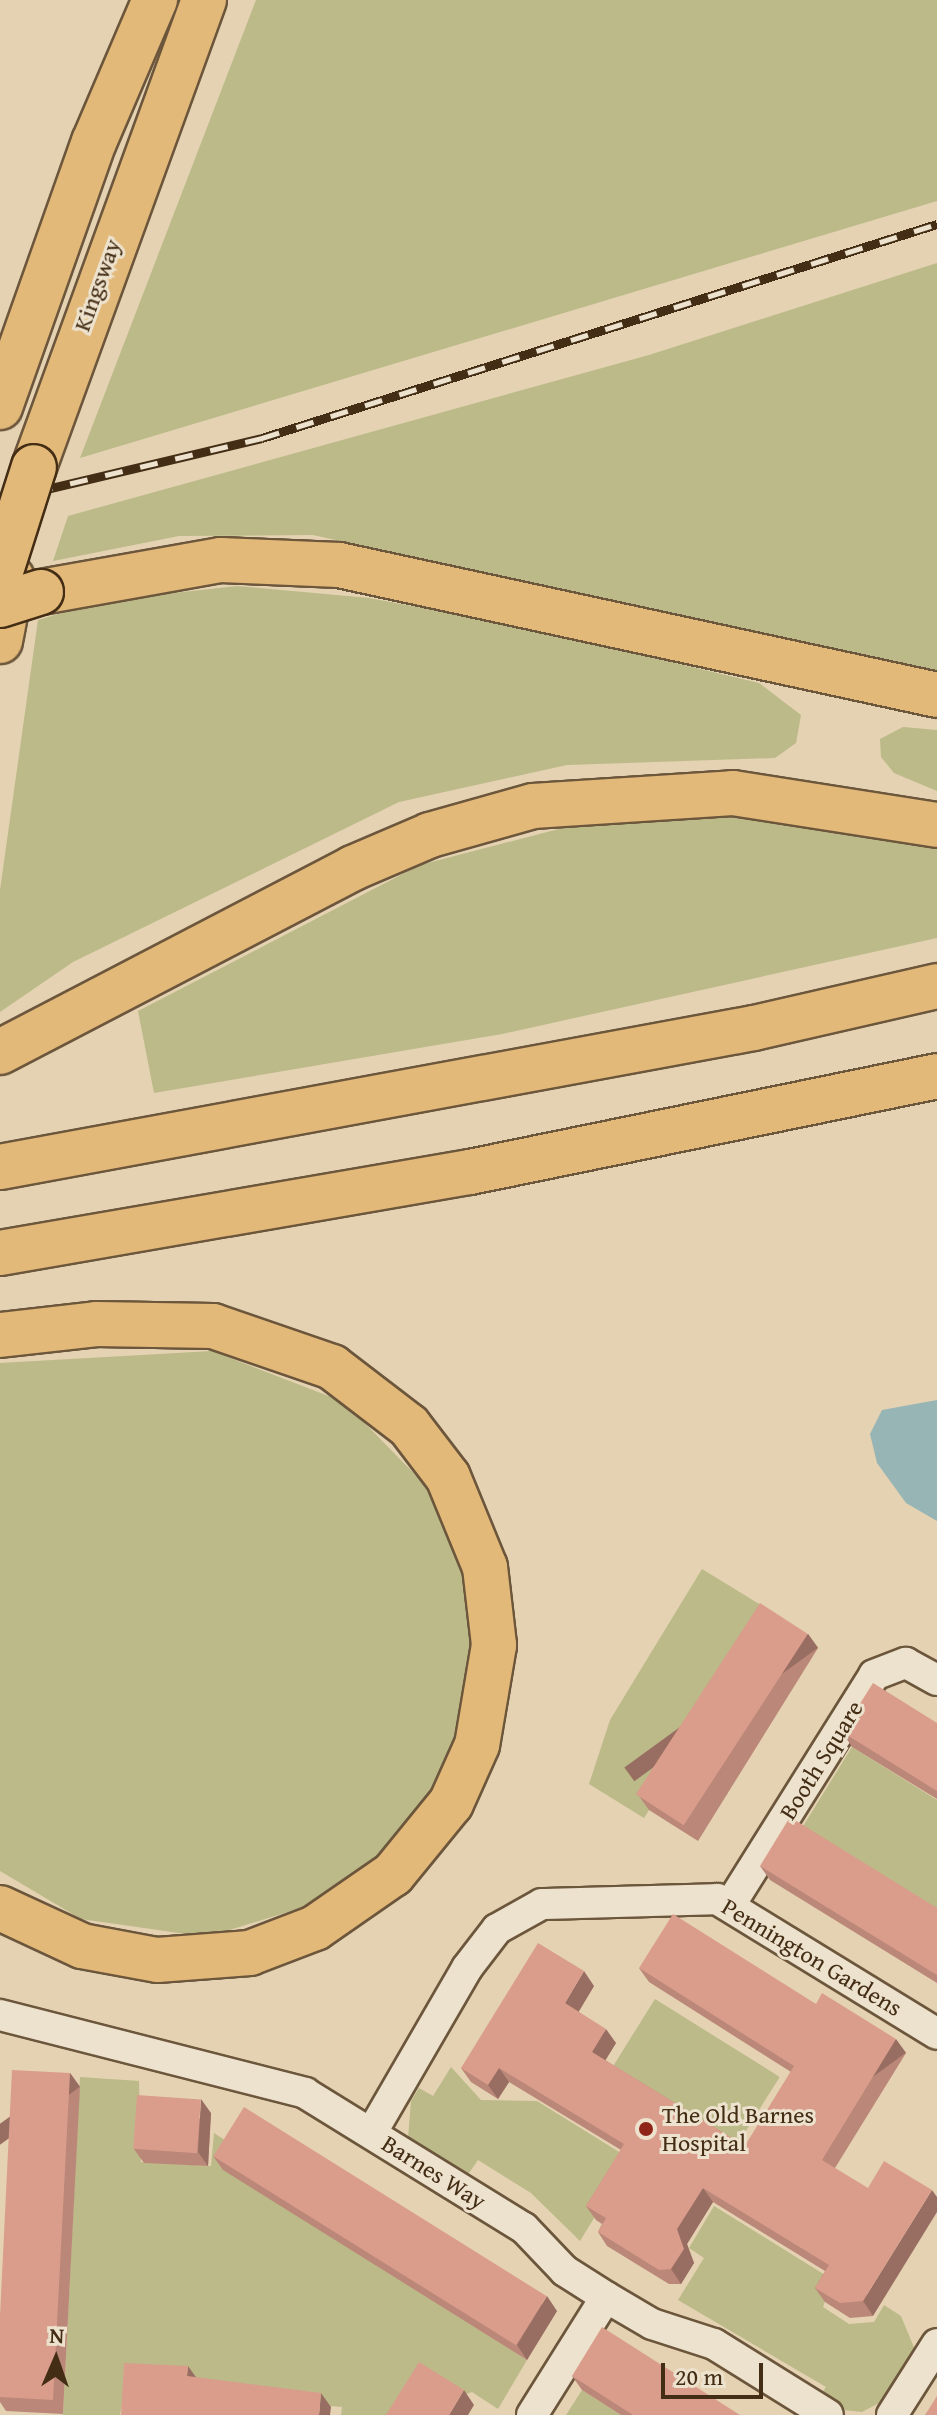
<!DOCTYPE html>
<html>
<head>
<meta charset="utf-8">
<style>
	body { margin:0 }
	#map { position:relative; width:937px; height:2415px; overflow:hidden; background:#e4d2b2; font-family:"Gentium Book Plus",serif }
	div>[style] { position:absolute }
	[style*='--x'] { left:calc(var(--x)*1px); top:calc(var(--y)*1px); width:calc(var(--w)*1px); rotate:calc(var(--a)*1deg) }
	.green>* { inset:0; background:#bbba88; transform-origin:0 0 }
	.water>* { inset:0; background:#98b5b5 }
	.roads { filter:drop-shadow(2px 0 #6c563c) drop-shadow(-2px 0 #6c563c) drop-shadow(0 2px #6c563c) drop-shadow(0 -2px #6c563c) }
	.street>* { height:30px; margin:-15px; padding:0 15px; transform-origin:15px; border-radius:15px; background:#ede2cd }
	.highway>* { height:44px; margin:-22px; padding:0 22px; transform-origin:22px; border-radius:22px; background:#e2b979 }
	.rail>* { height:9px; margin-top:-4.5px; transform-origin:0; background:repeating-linear-gradient(90deg,#ede2cd 0 18px,#442d15 0 36px); box-sizing:border-box; border-block:2px solid #442d15 }
	.bridges { filter:drop-shadow(2px 0 #442d15) drop-shadow(-2px 0 #442d15) drop-shadow(0 2px #442d15) drop-shadow(0 -2px #442d15) }
	.highway-bridge>* { height:44px; margin:-22px; padding:0 22px; transform-origin:22px; border-radius:22px; background:#e2b979 }
	.wall>* { inset:0; background:#bb8778 }
	.shaded-wall>* { inset:0; background:#996e62; transform-origin:0 0 }
	.building>* { inset:0; background:#da9d8c; transform-origin:0 0 }
	.dots>* { width:22px; height:22px; translate:-50% -50%; box-sizing:border-box; border:4px solid #ede2cd; border-radius:50% }
	span { translate:-50% -50%; white-space:nowrap; text-align:center; line-height:1.15; -webkit-text-stroke:6px #ede2cd; paint-order:stroke }
	.street-label { font-size:24px; color:#442d15 }
	.poi-label { font-size:24px; color:#442d15 }
	.left { translate:0 -50%; text-align:left }
	.north { position:absolute; left:16px; top:2319px; width:80px; height:80px; -webkit-text-stroke:6px #ede2cd; paint-order:stroke; rotate:2deg; font-size:22px; font-weight:700; line-height:32px; text-align:center; color:#442d15 }
	.north::after { content:''; display:block; margin:auto; width:28px; height:36px; background:#442d15; clip-path:polygon(50% 0,100% 100%,50% 72%,0 100%) }
	.scale { position:absolute; left:661px; top:2363px; width:102px; height:36px; box-sizing:border-box; border:4px solid #442d15; border-top:0; padding-left:10px; font-size:24px; line-height:28px; white-space:nowrap; color:#442d15; -webkit-text-stroke:6px #ede2cd; paint-order:stroke }
</style>
</head>
<body>
<div id="map">
	<div class="green">
		<i style="clip-path:polygon(256px 0,937px 0,937px 201px,80px 458px)"></i>
		<i style="clip-path:polygon(937px 263px,937px 672px,313px 535px,179px 536px,53px 561px,68px 516px,649px 355px)"></i>
		<i style="clip-path:polygon(237px 586px,369px 598px,525px 627px,759px 683px,801px 715px,796px 743px,775px 758px,567px 765px,399px 802px,73px 962px,0 1012px,0 890px,38px 620px,102px 601px)"></i>
		<i style="clip-path:polygon(903px 727px,937px 730px,937px 791px,894px 773px,881px 757px,880px 739px)"></i>
		<i style="clip-path:polygon(745px 812px,889px 833px,937px 847px,937px 938px,502px 1034px,154px 1093px,138px 1011px,420px 865px,597px 819px)"></i>
		<i style="clip-path:polygon(212px 1351px,344px 1402px,443px 1503px,472px 1601px,474px 1660px,465px 1724px,426px 1802px,371px 1866px,317px 1903px,207px 1937px,81px 1919px,0 1871px,0 1363px)"></i>
		<i style="clip-path:polygon(702px 1569px,772px 1612px,644px 1818px,589px 1784px,610px 1720px)"></i>
		<i style="clip-path:polygon(852px 1747px,937px 1800px,937px 1916px,800px 1831px)"></i>
		<i style="left:655px;top:1999px;width:147px;height:78px;rotate:32deg"></i>
		<i style="clip-path:polygon(451px 2067px,481px 2100px,537px 2101px,640px 2165px,613px 2187px,580px 2241px,531px 2193px,478px 2160px,467px 2176px,408px 2138px,411px 2101px,419px 2088px,433px 2096px)"></i>
		<i style="clip-path:polygon(80px 2077px,139px 2081px,141px 2162px,211px 2166px,214px 2133px,237px 2148px,224px 2170px,527px 2360px,498px 2409px,472px 2392px,404px 2415px,341px 2415px,342px 2407px,125px 2388px,120px 2415px,63px 2415px)"></i>
		<i style="clip-path:polygon(714px 2206px,833px 2280px,823px 2307px,849px 2324px,874px 2322px,884px 2305px,901px 2316px,915px 2350px,881px 2402px,862px 2412px,843px 2410px,820px 2396px,826px 2387px,678px 2300px,704px 2258px,689px 2248px)"></i>
		<i style="clip-path:polygon(582px 2390px,621px 2415px,566px 2415px)"></i>
	</div>
	<div class="water">
		<i style="clip-path:polygon(937px 1400px,937px 1521px,906px 1503px,877px 1463px,870px 1434px,882px 1410px)"></i>
	</div>
	<div class="roads">
		<div class="street">
			<i style="--x:730;--y:1905;--w:271;--a:-57.9"></i>
			<i style="--x:874;--y:1675;--w:34;--a:-21"></i>
			<i style="--x:906;--y:1663;--w:35;--a:29"></i>
			<i style="--x:0;--y:2015;--w:315;--a:14.3"></i>
			<i style="--x:305;--y:2093;--w:257;--a:31.7"></i>
			<i style="--x:524;--y:2228;--w:59;--a:46.4"></i>
			<i style="--x:565;--y:2271;--w:49;--a:32.4"></i>
			<i style="--x:606;--y:2297;--w:53;--a:30.4"></i>
			<i style="--x:652;--y:2324;--w:65;--a:17.9"></i>
			<i style="--x:714;--y:2344;--w:134;--a:31.9"></i>
			<i style="--x:372;--y:2132;--w:190;--a:-59.9"></i>
			<i style="--x:467;--y:1968;--w:49;--a:-52.4"></i>
			<i style="--x:497;--y:1929;--w:51;--a:-29.1"></i>
			<i style="--x:542;--y:1904;--w:175;--a:-1.6"></i>
			<i style="--x:717;--y:1899;--w:258;--a:31.5"></i>
			<i style="--x:532;--y:2415;--w:139;--a:-57.9"></i>
			<i style="--x:892;--y:2415;--w:84;--a:-57.6"></i>
		</div>
		<div class="highway">
			<i style="--x:0;--y:407;--w:281;--a:-70.5"></i>
			<i style="--x:94;--y:142;--w:155;--a:-66.8"></i>
			<i style="--x:34;--y:467;--w:497;--a:-70"></i>
			<i style="--x:41;--y:592;--w:183;--a:-10.1"></i>
			<i style="--x:221;--y:560;--w:118;--a:2.4"></i>
			<i style="--x:339;--y:565;--w:612;--a:12.26"></i>
			<i style="--x:0;--y:641;--w:64;--a:-79.2"></i>
			<i style="--x:0;--y:1052;--w:398;--a:-27.5"></i>
			<i style="--x:353;--y:868;--w:84;--a:-23.2"></i>
			<i style="--x:430;--y:835;--w:107;--a:-15.7"></i>
			<i style="--x:533;--y:806;--w:200;--a:-3.7"></i>
			<i style="--x:733;--y:793;--w:206;--a:8.9"></i>
			<i style="--x:0;--y:1167;--w:767;--a:-10.45"></i>
			<i style="--x:754;--y:1028;--w:188;--a:-12.9"></i>
			<i style="--x:0;--y:1253;--w:477;--a:-9.8"></i>
			<i style="--x:470;--y:1172;--w:477;--a:-11.6"></i>
			<i style="--x:0;--y:1335;--w:97;--a:-6.5"></i>
			<i style="--x:96;--y:1324;--w:117;--a:1"></i>
			<i style="--x:213;--y:1326;--w:126;--a:19"></i>
			<i style="--x:332;--y:1367;--w:97;--a:37.5"></i>
			<i style="--x:409;--y:1426;--w:64;--a:52.6"></i>
			<i style="--x:448;--y:1477;--w:97;--a:67.7"></i>
			<i style="--x:485;--y:1567;--w:79;--a:83.4"></i>
			<i style="--x:494;--y:1645;--w:101;--a:99.6"></i>
			<i style="--x:477;--y:1745;--w:64;--a:114.1"></i>
			<i style="--x:451;--y:1803;--w:92;--a:129.2"></i>
			<i style="--x:393;--y:1874;--w:95;--a:145.3"></i>
			<i style="--x:315;--y:1928;--w:70;--a:159"></i>
			<i style="--x:250;--y:1953;--w:93;--a:175.7"></i>
			<i style="--x:157;--y:1960;--w:76;--a:-169.4"></i>
			<i style="--x:82;--y:1946;--w:90;--a:-155.1"></i>
		</div>
	</div>
	<div class="rail">
		<i style="--x:0;--y:500;--w:269;--a:-13.3"></i>
		<i style="--x:262;--y:438;--w:708;--a:-17.59"></i>
	</div>
	<div class="bridges">
		<div class="highway-bridge">
			<i style="--x:0;--y:574;--w:112;--a:-72.4"></i>
			<i style="--x:0;--y:605;--w:43;--a:-17.6"></i>
		</div>
	</div>
	<div class="wall">
		<i style="clip-path:polygon(808px 1634px,818px 1648px,698px 1841px,649px 1810px,639px 1796px)"></i>
		<i style="clip-path:polygon(937px 1723px,937px 1799px,852px 1747px,842px 1732px)"></i>
		<i style="clip-path:polygon(760px 1866px,937px 1908px,937px 1983px,770px 1880px)"></i>
		<i style="clip-path:polygon(639px 1968px,816px 2004px,906px 2053px,835px 2168px,873px 2316px,850px 2318px,825px 2302px,815px 2288px,825px 2271px,713px 2202px,687px 2244px,694px 2263px,681px 2284px,669px 2284px,607px 2246px,598px 2232px,602px 2224px,596px 2220px,586px 2206px,621px 2150px,509px 2082px,498px 2099px,471px 2082px,461px 2068px,594px 1986px,578px 2012px,616px 2043px,605px 2060px,745px 2146px,791px 2072px,649px 1982px)"></i>
		<i style="clip-path:polygon(70px 2073px,80px 2087px,63px 2414px,6px 2411px,0 2402px,0 2316px)"></i>
		<i style="clip-path:polygon(211px 2113px,208px 2166px,144px 2163px,134px 2149px)"></i>
		<i style="clip-path:polygon(213px 2156px,557px 2311px,527px 2360px,223px 2170px)"></i>
		<i style="clip-path:polygon(572px 2376px,740px 2415px,621px 2415px,582px 2390px)"></i>
	</div>
	<div class="shaded-wall">
		<i style="left:808px;top:1634px;width:17px;height:227px;rotate:54deg"></i>
		<i style="clip-path:polygon(584px 1971px,594px 1986px,575px 2018px,565px 2003px)"></i>
		<i style="clip-path:polygon(606px 2029px,616px 2043px,602px 2066px,592px 2052px)"></i>
		<i style="left:896px;top:2039px;width:17px;height:142px;rotate:54deg"></i>
		<i style="clip-path:polygon(499px 2068px,509px 2082px,498px 2099px,488px 2085px)"></i>
		<i style="left:70px;top:2073px;width:17px;height:327px;rotate:54deg"></i>
		<i style="clip-path:polygon(201px 2099px,211px 2113px,208px 2166px,198px 2152px)"></i>
		<i style="clip-path:polygon(703px 2188px,713px 2202px,687px 2244px,694px 2263px,681px 2284px,671px 2269px,677px 2229px)"></i>
		<i style="clip-path:polygon(932px 2190px,937px 2197px,937px 2212px,873px 2316px,863px 2301px)"></i>
		<i style="clip-path:polygon(547px 2296px,557px 2311px,527px 2360px,517px 2345px)"></i>
		<i style="clip-path:polygon(188px 2366px,198px 2380px,187px 2376px)"></i>
		<i style="clip-path:polygon(464px 2390px,474px 2405px,468px 2415px,449px 2415px)"></i>
		<i style="clip-path:polygon(321px 2393px,331px 2407px,330px 2415px,319px 2415px)"></i>
	</div>
	<div class="building">
		<i style="left:760px;top:1603px;width:57px;height:228px;rotate:33deg"></i>
		<i style="clip-path:polygon(873px 1683px,937px 1723px,937px 1791px,842px 1732px)"></i>
		<i style="clip-path:polygon(790px 1817px,937px 1908px,937px 1975px,760px 1866px)"></i>
		<i style="clip-path:polygon(673px 1914px,816px 2004px,822px 1993px,896px 2039px,822px 2160px,868px 2188px,884px 2161px,932px 2190px,863px 2301px,840px 2303px,815px 2288px,829px 2265px,703px 2188px,677px 2229px,684px 2249px,671px 2269px,659px 2270px,598px 2232px,606px 2218px,586px 2206px,624px 2144px,499px 2068px,488px 2085px,461px 2068px,538px 1943px,584px 1971px,565px 2003px,606px 2029px,592px 2052px,745px 2146px,794px 2066px,639px 1968px)"></i>
		<i style="clip-path:polygon(12px 2070px,70px 2073px,53px 2400px,0 2397px,0 2316px)"></i>
		<i style="left:137px;top:2095px;width:64px;height:54px;rotate:4deg"></i>
		<i style="left:244px;top:2107px;width:357px;height:58px;rotate:32deg"></i>
		<i style="clip-path:polygon(602px 2327px,740px 2415px,633px 2415px,572px 2376px)"></i>
		<i style="clip-path:polygon(419px 2362px,464px 2390px,449px 2415px,386px 2415px)"></i>
		<i style="clip-path:polygon(124px 2363px,188px 2366px,187px 2376px,321px 2393px,319px 2415px,121px 2415px)"></i>
		<i style="clip-path:polygon(937px 2396px,937px 2415px,925px 2415px)"></i>
	</div>
	<div class="dots">
		<i style="left:646px;top:2129px;background:#8f2418"></i>
	</div>
	<div class="street-label">
		<span style="left:97px;top:285px;rotate:-70deg">Kingsway</span>
		<span style="left:821px;top:1760px;rotate:-58deg">Booth Square</span>
		<span style="left:812px;top:1957px;rotate:31deg">Pennington Gardens</span>
		<span style="left:434px;top:2172px;rotate:32deg">Barnes Way</span>
	</div>
	<div class="poi-label">
		<span class="left" style="left:662px;top:2129px">The Old Barnes<br>Hospital</span>
	</div>
	<div class="north">N</div>
	<div class="scale">20 m</div>
</div>
</body>
</html>
